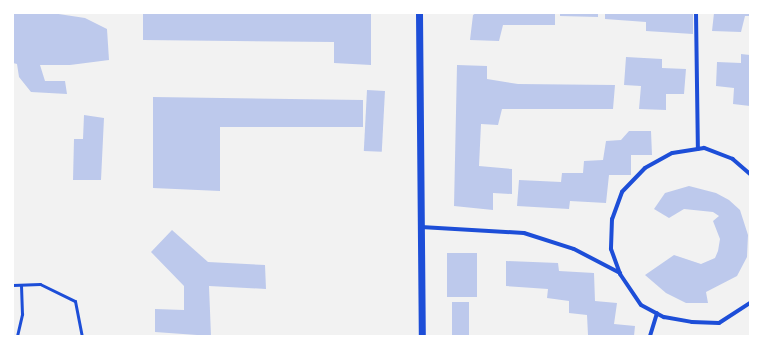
<!DOCTYPE html>
<html>
<head>
<meta charset="utf-8">
<style>
	body { margin:0 }
	#map { position:relative; width:763px; height:349px; overflow:hidden; background:#f2f2f2; font-family:Jost,sans-serif }
	div>[style] { position:absolute }
	[style*='--x'] { left:calc(var(--x)*1px); top:calc(var(--y)*1px); width:calc(var(--w)*1px); rotate:calc(var(--a)*1deg) }
	.building>* { inset:0; background:#bdc9ec; transform-origin:0 0 }
	.service>* { height:3px; margin:-1.5px; padding:0 1.5px; transform-origin:1.5px; border-radius:1.5px; background:#1d4ed8 }
	.minor>* { height:4px; margin:-2px; padding:0 2px; transform-origin:2px; border-radius:2px; background:#1d4ed8 }
	.tertiary>* { height:7px; margin:-3.5px; padding:0 3.5px; transform-origin:3.5px; border-radius:3.5px; background:#1d4ed8 }
	span { translate:-50% -50%; white-space:nowrap; text-align:center; line-height:1.15; -webkit-text-stroke:4px #fff; paint-order:stroke }
	.frame { position:absolute; inset:0; border:14px solid #fff; pointer-events:none }
</style>
</head>
<body>
<div id="map">
	<div class="building">
		<i style="clip-path:polygon(13px 13px,52px 13px,85px 18px,107px 29px,109px 60px,70px 65px,40px 65px,45px 81px,65px 81px,67px 94px,31px 92px,19px 77px,17px 64px,13px 63px)"></i>
		<i style="clip-path:polygon(143px 13px,371px 13px,371px 65px,334px 63px,334px 42px,143px 40px)"></i>
		<i style="clip-path:polygon(476px 13px,555px 13px,555px 25px,503px 25px,499px 41px,470px 40px,473px 15px)"></i>
		<i style="clip-path:polygon(560px 13px,598px 13px,598px 17px,560px 16px)"></i>
		<i style="clip-path:polygon(605px 13px,693px 13px,693px 34px,646px 31px,646px 22px,605px 19px)"></i>
		<i style="clip-path:polygon(714px 13px,750px 13px,750px 16px,745px 16px,741px 32px,712px 31px)"></i>
		<i style="clip-path:polygon(741px 54px,750px 55px,750px 106px,733px 104px,734px 88px,716px 86px,717px 62px,741px 63px)"></i>
		<i style="clip-path:polygon(626px 57px,662px 59px,662px 68px,686px 69px,684px 94px,666px 94px,666px 110px,639px 109px,641px 86px,624px 85px)"></i>
		<i style="clip-path:polygon(457px 65px,487px 66px,487px 79px,518px 84px,615px 85px,613px 109px,502px 109px,498px 125px,481px 124px,479px 166px,512px 169px,512px 194px,493px 193px,493px 210px,454px 206px)"></i>
		<i style="left:367px;top:90px;width:18px;height:61px;rotate:3deg"></i>
		<i style="clip-path:polygon(153px 97px,363px 100px,363px 127px,220px 127px,220px 191px,153px 188px)"></i>
		<i style="clip-path:polygon(84px 115px,104px 118px,101px 180px,73px 180px,74px 139px,83px 139px)"></i>
		<i style="clip-path:polygon(629px 131px,651px 131px,652px 155px,631px 155px,631px 175px,609px 175px,606px 203px,570px 201px,569px 209px,517px 206px,519px 180px,561px 182px,562px 173px,583px 173px,584px 161px,603px 160px,606px 141px,621px 140px)"></i>
		<i style="clip-path:polygon(689px 186px,716px 193px,729px 200px,740px 210px,748px 235px,747px 257px,737px 276px,706px 292px,708px 303px,686px 303px,666px 293px,645px 275px,674px 255px,701px 264px,715px 258px,718px 251px,720px 239px,713px 221px,719px 216px,713px 212px,684px 209px,669px 218px,654px 209px,665px 193px)"></i>
		<i style="clip-path:polygon(172px 230px,208px 262px,265px 265px,266px 289px,209px 286px,211px 336px,155px 332px,155px 309px,184px 310px,184px 286px,151px 252px)"></i>
		<i style="left:447px;top:253px;width:30px;height:44px"></i>
		<i style="clip-path:polygon(506px 261px,558px 263px,559px 271px,594px 273px,595px 301px,617px 303px,614px 324px,635px 326px,634px 336px,588px 335px,587px 315px,569px 313px,569px 301px,547px 298px,548px 289px,506px 286px)"></i>
		<i style="left:452px;top:302px;width:17px;height:34px"></i>
	</div>
	<div class="service">
		<i style="--x:13;--y:285;--w:27;--a:-2"></i>
		<i style="--x:40;--y:284;--w:39;--a:26"></i>
		<i style="--x:75;--y:301;--w:36;--a:79"></i>
		<i style="--x:17;--y:336;--w:23;--a:-77"></i>
		<i style="--x:22;--y:314;--w:29;--a:-92"></i>
	</div>
	<div class="minor">
		<i style="--x:696;--y:13;--w:136;--a:89.2"></i>
		<i style="--x:750;--y:174;--w:23;--a:-139"></i>
		<i style="--x:733;--y:159;--w:31;--a:-159"></i>
		<i style="--x:704;--y:148;--w:32;--a:171"></i>
		<i style="--x:672;--y:153;--w:31;--a:151"></i>
		<i style="--x:645;--y:168;--w:33;--a:134"></i>
		<i style="--x:622;--y:192;--w:29;--a:110"></i>
		<i style="--x:612;--y:219;--w:30;--a:92"></i>
		<i style="--x:611;--y:249;--w:27;--a:70"></i>
		<i style="--x:620;--y:274;--w:37;--a:56"></i>
		<i style="--x:641;--y:305;--w:26;--a:28"></i>
		<i style="--x:664;--y:317;--w:28;--a:10"></i>
		<i style="--x:692;--y:322;--w:27;--a:2"></i>
		<i style="--x:719;--y:323;--w:37;--a:-33"></i>
		<i style="--x:421;--y:227;--w:103;--a:3.3"></i>
		<i style="--x:524;--y:233;--w:52;--a:17.7"></i>
		<i style="--x:574;--y:249;--w:52;--a:27.6"></i>
		<i style="--x:650;--y:336;--w:24;--a:-73"></i>
	</div>
	<div class="tertiary">
		<i style="--x:419;--y:13;--w:323;--a:89.5"></i>
	</div>
	<div class="frame"></div>
</div>
</body>
</html>
